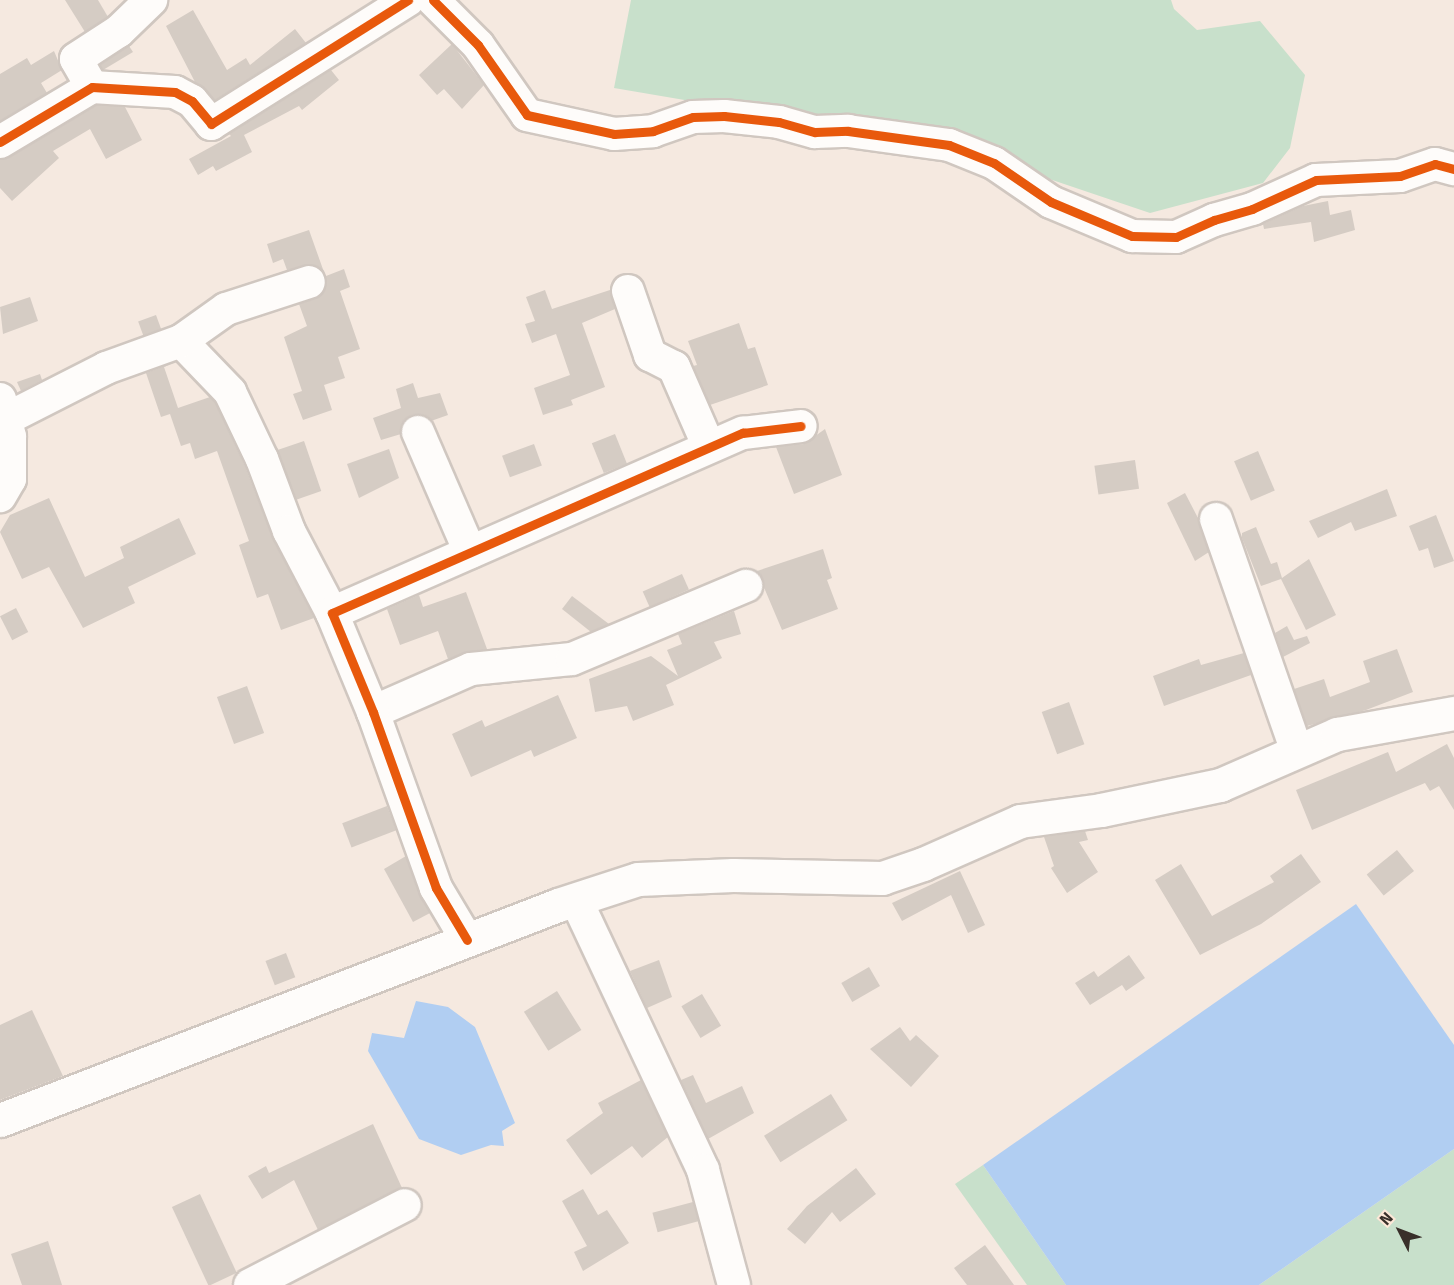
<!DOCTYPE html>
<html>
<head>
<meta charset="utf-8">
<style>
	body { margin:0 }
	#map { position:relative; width:1454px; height:1285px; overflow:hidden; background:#f5e9e0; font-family:"Fira Sans",sans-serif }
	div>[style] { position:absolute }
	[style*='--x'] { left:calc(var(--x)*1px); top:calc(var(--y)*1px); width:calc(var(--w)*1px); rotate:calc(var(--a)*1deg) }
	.green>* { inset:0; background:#c8e0cb }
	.water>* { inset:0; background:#b1cef2 }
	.building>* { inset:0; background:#d5ccc4; transform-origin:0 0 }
	.roads { filter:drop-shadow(2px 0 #d0c7c0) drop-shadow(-2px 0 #d0c7c0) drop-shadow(0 2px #d0c7c0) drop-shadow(0 -2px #d0c7c0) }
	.minor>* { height:32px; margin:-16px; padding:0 16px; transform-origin:16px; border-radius:16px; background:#fefcfa }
	.major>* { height:33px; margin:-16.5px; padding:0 16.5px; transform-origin:16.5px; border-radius:16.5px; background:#fefcfa }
	.cycleway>* { height:9px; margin:-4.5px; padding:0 4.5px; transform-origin:4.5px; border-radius:4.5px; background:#e8590c }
	span { translate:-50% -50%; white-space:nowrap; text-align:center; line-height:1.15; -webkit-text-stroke:6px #fde8d8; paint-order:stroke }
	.north { position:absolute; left:1370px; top:1201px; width:60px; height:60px; -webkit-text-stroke:4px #fde8d8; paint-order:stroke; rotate:312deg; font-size:16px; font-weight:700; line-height:24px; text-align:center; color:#39302a }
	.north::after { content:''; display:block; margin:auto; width:21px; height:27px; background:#39302a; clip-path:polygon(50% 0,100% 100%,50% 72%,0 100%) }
</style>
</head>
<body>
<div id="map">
	<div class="green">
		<i style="clip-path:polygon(631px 0,1171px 0,1174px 9px,1197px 30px,1260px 21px,1305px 75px,1290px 148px,1263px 183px,1150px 213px,949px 145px,614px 88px)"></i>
		<i style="clip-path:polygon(1454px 1149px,1454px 1285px,1259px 1285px)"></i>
		<i style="clip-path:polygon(983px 1165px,1066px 1285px,1027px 1285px,955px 1184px)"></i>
	</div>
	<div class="water">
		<i style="clip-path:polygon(1356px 904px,1454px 1045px,1454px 1149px,1259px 1285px,1066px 1285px,983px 1165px)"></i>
		<i style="clip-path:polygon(416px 1001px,448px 1007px,475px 1027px,515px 1123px,502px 1131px,504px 1146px,491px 1145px,461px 1155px,419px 1139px,368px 1051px,372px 1033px,404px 1038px)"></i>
	</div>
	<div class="building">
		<i style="clip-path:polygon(65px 0,98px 0,108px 17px,85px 32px)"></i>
		<i style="clip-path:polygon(193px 10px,227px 70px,246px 58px,250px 65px,295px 29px,306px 43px,215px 100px,195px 82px,166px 26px)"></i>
		<i style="clip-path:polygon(452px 44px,484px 85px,462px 109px,444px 89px,437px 95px,419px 75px)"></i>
		<i style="clip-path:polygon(129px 46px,133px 52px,103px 70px,100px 65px)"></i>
		<i style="clip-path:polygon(54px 51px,62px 70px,41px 83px,47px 93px,0 121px,0 74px,27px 58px,31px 65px)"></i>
		<i style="clip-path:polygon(331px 70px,339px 80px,302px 110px,299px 106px,244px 135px,252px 152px,216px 171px,213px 166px,198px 175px,189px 159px,231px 136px,229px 134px)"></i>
		<i style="clip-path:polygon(96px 105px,125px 107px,142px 140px,106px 159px,90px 129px,53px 151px,59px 158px,12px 201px,0 188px,0 160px)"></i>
		<i style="clip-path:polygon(1328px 201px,1330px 215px,1351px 210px,1355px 230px,1314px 242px,1311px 222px,1264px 229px,1263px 224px,1303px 206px)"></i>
		<i style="clip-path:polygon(309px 230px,325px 275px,313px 265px,287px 270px,283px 259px,273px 263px,267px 244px)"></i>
		<i style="clip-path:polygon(344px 269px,350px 287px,340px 291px,360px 349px,338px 357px,345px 378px,324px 385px,332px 410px,303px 420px,293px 394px,302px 391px,284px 337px,307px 326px,299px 304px,322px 294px,326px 276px)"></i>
		<i style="clip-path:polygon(545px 290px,552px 309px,610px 290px,615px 309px,582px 323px,605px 387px,571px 400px,573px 405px,543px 415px,534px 388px,570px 375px,556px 334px,532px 343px,525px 324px,535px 321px,526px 297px)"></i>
		<i style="clip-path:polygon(30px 297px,38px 321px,3px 334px,0 307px)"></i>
		<i style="left:156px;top:315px;width:15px;height:19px;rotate:70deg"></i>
		<i style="clip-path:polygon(739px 323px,748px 349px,755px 347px,768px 385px,710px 405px,693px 366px,697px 365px,688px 341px)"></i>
		<i style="clip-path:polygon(173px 363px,164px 367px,178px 408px,210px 397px,215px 402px,245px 466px,273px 539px,314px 618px,281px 630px,268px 594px,257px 598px,239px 545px,249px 541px,217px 451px,195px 459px,190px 443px,181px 446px,170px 414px,161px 417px,146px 373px)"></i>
		<i style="clip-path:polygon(40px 374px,42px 380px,21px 391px,17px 382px)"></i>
		<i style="clip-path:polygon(413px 383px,418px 398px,440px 393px,448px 415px,431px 421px,421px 414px,411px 415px,403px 422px,401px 434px,381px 440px,373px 418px,401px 408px,396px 389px)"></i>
		<i style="clip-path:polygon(825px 429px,842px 475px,794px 494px,776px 447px,804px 444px)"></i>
		<i style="left:615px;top:434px;width:32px;height:25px;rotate:68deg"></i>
		<i style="left:304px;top:441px;width:53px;height:28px;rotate:71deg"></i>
		<i style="left:534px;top:444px;width:23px;height:34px;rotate:70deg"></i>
		<i style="clip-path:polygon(389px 449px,399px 478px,359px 498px,347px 464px)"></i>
		<i style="left:1258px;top:451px;width:43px;height:26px;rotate:67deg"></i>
		<i style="left:1135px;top:460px;width:29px;height:41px;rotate:82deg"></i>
		<i style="clip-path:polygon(1387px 489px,1397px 516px,1355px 531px,1351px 522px,1318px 538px,1309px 521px)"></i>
		<i style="clip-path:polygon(1185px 493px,1198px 518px,1209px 552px,1195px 561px,1167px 503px)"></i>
		<i style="clip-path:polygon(49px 498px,85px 577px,124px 558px,120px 547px,179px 518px,196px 554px,128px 587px,135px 603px,83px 628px,49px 567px,22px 579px,0 532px,10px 515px)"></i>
		<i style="clip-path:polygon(1436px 515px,1454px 561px,1434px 568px,1428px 548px,1419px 551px,1409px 526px)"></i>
		<i style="clip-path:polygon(1256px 527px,1271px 564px,1277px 562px,1282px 578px,1309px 559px,1336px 615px,1306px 630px,1281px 579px,1261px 586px,1242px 538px,1242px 533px)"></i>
		<i style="clip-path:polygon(823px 549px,832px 578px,827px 580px,838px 609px,782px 630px,757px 571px)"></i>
		<i style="left:682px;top:574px;width:17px;height:43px;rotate:66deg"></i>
		<i style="clip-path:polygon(466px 592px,487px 649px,448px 659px,438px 631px,400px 645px,387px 609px,419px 595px,423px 607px)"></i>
		<i style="clip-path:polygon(572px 596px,609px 624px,591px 632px,562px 609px)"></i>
		<i style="left:16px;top:608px;width:27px;height:18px;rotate:63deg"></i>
		<i style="clip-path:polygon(734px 611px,741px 634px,714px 642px,722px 658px,666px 685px,674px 705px,633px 721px,627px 706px,595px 712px,589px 679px,651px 656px,678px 676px,667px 650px,682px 644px,678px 634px)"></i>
		<i style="clip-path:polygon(1287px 626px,1294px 640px,1307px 636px,1310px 643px,1283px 657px,1275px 633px)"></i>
		<i style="clip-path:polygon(1397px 649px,1413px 692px,1366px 710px,1307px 726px,1294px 689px,1324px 679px,1330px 697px,1370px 682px,1363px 661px)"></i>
		<i style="clip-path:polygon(1244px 653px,1251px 675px,1164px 706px,1153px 676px,1199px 659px,1201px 665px)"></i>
		<i style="left:247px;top:686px;width:50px;height:32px;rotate:70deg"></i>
		<i style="clip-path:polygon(558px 695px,577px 738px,534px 757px,531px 750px,471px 777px,452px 734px,482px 720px,485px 727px)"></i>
		<i style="left:1069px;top:702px;width:45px;height:29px;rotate:70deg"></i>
		<i style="clip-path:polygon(1447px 744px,1454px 758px,1454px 810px,1439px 786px,1430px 791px,1425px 783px,1312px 830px,1296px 790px,1388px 752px,1396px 772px)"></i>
		<i style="left:387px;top:806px;width:26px;height:48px;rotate:69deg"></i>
		<i style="clip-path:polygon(1085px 831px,1088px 840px,1079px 842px,1098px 872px,1067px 893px,1051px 868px,1054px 866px,1044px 837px)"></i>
		<i style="left:1397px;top:850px;width:27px;height:39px;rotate:51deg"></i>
		<i style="clip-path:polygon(1301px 854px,1321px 882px,1261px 924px,1200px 955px,1155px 880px,1181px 864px,1212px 916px,1274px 882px,1270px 876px)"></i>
		<i style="clip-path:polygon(406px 856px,430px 913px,413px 922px,384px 869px)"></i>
		<i style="clip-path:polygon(960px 871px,985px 925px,968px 933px,951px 895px,902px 921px,892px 903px)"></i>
		<i style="left:286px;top:953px;width:26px;height:22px;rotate:69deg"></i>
		<i style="clip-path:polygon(1129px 955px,1145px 978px,1126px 991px,1122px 985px,1090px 1005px,1075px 983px,1094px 971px,1098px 977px)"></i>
		<i style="clip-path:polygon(659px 960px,672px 997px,647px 1008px,630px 971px)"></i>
		<i style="left:869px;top:967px;width:22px;height:32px;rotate:60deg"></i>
		<i style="left:557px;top:991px;width:46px;height:39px;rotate:58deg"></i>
		<i style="left:702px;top:994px;width:37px;height:24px;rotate:59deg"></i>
		<i style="clip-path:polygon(32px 1010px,63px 1076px,0 1100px,0 1025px)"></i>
		<i style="clip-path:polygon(900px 1027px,910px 1041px,916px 1035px,939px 1056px,911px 1087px,870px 1049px)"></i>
		<i style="clip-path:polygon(693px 1075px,706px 1103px,742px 1086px,754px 1113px,708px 1139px,681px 1080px)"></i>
		<i style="clip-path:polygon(641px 1080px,668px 1137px,642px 1158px,632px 1146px,591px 1175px,566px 1140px,603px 1113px,598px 1103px)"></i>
		<i style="left:831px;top:1094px;width:31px;height:79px;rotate:58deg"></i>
		<i style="clip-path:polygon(373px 1124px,402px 1188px,318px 1230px,294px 1180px,262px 1199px,248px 1176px,266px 1166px,269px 1173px)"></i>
		<i style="clip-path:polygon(856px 1168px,876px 1194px,840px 1222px,832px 1212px,805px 1244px,787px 1229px,807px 1206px)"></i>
		<i style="clip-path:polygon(583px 1189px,598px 1215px,607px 1210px,629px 1243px,583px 1271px,574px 1252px,587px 1246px,562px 1201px)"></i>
		<i style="left:200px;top:1194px;width:87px;height:31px;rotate:65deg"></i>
		<i style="left:693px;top:1202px;width:20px;height:42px;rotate:75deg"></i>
		<i style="clip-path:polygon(48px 1241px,62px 1285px,22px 1285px,11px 1254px)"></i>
		<i style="clip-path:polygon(985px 1245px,1014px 1285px,967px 1285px,954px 1268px)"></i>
	</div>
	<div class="roads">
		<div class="minor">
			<i style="--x:433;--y:0;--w:64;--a:45"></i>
			<i style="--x:478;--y:45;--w:85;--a:55"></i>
			<i style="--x:527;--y:115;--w:89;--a:12.3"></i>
			<i style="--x:614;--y:134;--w:39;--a:-4"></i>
			<i style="--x:653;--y:131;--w:42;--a:-19.3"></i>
			<i style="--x:693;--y:117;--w:31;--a:-2"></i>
			<i style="--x:724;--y:116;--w:55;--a:6.2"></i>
			<i style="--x:779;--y:122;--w:37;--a:16"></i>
			<i style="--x:815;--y:132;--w:33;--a:-2"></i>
			<i style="--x:848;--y:131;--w:102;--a:7.9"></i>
			<i style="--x:949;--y:145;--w:48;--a:21.8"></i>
			<i style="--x:994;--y:163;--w:69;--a:34.4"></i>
			<i style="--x:1051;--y:202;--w:88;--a:22.8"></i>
			<i style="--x:1132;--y:236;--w:44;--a:1.3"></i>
			<i style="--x:1176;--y:237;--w:42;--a:-24.1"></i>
			<i style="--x:1214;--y:220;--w:40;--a:-16"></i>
			<i style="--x:1252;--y:209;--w:70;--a:-24.4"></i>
			<i style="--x:1316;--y:180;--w:84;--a:-2.7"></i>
			<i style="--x:1400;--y:176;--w:37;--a:-19"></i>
			<i style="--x:1435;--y:164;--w:20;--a:15"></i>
			<i style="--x:92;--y:87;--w:32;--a:-120"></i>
			<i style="--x:76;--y:59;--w:51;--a:-33.1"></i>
			<i style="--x:119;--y:31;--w:45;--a:-44.1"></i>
			<i style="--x:0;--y:142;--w:107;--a:-30.9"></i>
			<i style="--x:92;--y:87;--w:83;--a:3.4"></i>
			<i style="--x:175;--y:92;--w:19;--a:28"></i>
			<i style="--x:192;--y:101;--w:30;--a:50"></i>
			<i style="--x:211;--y:124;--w:233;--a:-32.2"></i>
			<i style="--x:628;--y:291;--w:68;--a:71"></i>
			<i style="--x:650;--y:355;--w:27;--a:27"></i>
			<i style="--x:674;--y:367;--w:87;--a:66.4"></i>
			<i style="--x:181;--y:341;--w:71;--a:46.1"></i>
			<i style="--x:230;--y:392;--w:74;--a:64.5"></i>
			<i style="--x:262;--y:459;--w:77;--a:69.4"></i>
			<i style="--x:289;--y:531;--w:93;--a:62.3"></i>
			<i style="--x:0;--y:399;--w:39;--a:75"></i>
			<i style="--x:10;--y:437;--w:42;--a:90"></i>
			<i style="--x:10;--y:479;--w:20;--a:120"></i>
			<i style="--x:6;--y:419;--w:112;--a:-27"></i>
			<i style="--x:106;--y:368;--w:80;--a:-19.8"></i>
			<i style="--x:181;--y:341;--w:55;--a:-35.4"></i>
			<i style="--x:226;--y:309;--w:87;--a:-18"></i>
			<i style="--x:418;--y:432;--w:131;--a:66.6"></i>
			<i style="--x:1216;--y:519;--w:246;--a:70.8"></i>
			<i style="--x:373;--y:712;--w:107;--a:-23.7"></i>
			<i style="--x:471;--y:669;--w:101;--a:-5.7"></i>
			<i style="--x:572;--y:659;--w:189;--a:-22.8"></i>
			<i style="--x:577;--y:902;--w:296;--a:64.8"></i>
			<i style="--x:703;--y:1170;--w:119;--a:74.9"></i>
			<i style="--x:467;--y:940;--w:61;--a:-120.8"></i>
			<i style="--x:436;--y:888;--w:187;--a:-109.7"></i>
			<i style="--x:373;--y:712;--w:107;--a:-112.5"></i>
			<i style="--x:332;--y:613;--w:449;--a:-23.7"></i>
			<i style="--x:743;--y:433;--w:58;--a:-6.9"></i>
			<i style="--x:250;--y:1285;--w:174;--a:-27.3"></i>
		</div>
		<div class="major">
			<i style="--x:0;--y:1120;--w:598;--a:-21.07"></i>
			<i style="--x:558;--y:905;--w:84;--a:-18"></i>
			<i style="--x:638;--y:879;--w:95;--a:-2.4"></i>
			<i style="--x:733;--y:875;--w:149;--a:1.2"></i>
			<i style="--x:882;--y:878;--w:43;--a:-18.9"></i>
			<i style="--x:923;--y:864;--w:106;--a:-23.9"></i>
			<i style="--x:1020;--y:821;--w:82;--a:-7.7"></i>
			<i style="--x:1101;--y:810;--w:122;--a:-11.9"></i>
			<i style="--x:1220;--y:785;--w:128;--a:-23.6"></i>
			<i style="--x:1337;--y:734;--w:119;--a:-10.2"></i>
		</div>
	</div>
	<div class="cycleway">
		<i style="--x:433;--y:0;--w:64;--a:45"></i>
		<i style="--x:478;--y:45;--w:85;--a:55"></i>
		<i style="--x:527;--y:115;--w:89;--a:12.3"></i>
		<i style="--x:614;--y:134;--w:39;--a:-4"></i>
		<i style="--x:653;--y:131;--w:42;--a:-19.3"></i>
		<i style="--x:693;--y:117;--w:31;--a:-2"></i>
		<i style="--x:724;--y:116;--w:55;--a:6.2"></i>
		<i style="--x:779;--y:122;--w:37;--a:16"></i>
		<i style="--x:815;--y:132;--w:33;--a:-2"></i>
		<i style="--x:848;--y:131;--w:102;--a:7.9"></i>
		<i style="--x:949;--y:145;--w:48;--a:21.8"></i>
		<i style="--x:994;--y:163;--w:69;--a:34.4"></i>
		<i style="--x:1051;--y:202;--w:88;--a:22.8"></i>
		<i style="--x:1132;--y:236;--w:44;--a:1.3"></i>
		<i style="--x:1176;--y:237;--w:42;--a:-24.1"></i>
		<i style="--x:1214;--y:220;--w:40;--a:-16"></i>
		<i style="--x:1252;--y:209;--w:70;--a:-24.4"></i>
		<i style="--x:1316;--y:180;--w:84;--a:-2.7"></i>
		<i style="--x:1400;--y:176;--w:37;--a:-19"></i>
		<i style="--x:1435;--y:164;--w:20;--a:15"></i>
		<i style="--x:0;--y:142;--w:107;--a:-30.9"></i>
		<i style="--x:92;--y:87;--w:83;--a:3.4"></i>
		<i style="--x:175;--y:92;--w:19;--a:28"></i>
		<i style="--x:192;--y:101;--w:30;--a:50"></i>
		<i style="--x:211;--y:124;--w:233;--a:-32.2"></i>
		<i style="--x:467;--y:940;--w:61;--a:-120.8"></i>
		<i style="--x:436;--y:888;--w:187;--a:-109.7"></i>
		<i style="--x:373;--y:712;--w:107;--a:-112.5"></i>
		<i style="--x:332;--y:613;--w:449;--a:-23.7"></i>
		<i style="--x:743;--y:433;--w:58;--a:-6.9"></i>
	</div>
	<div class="north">N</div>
</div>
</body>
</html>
